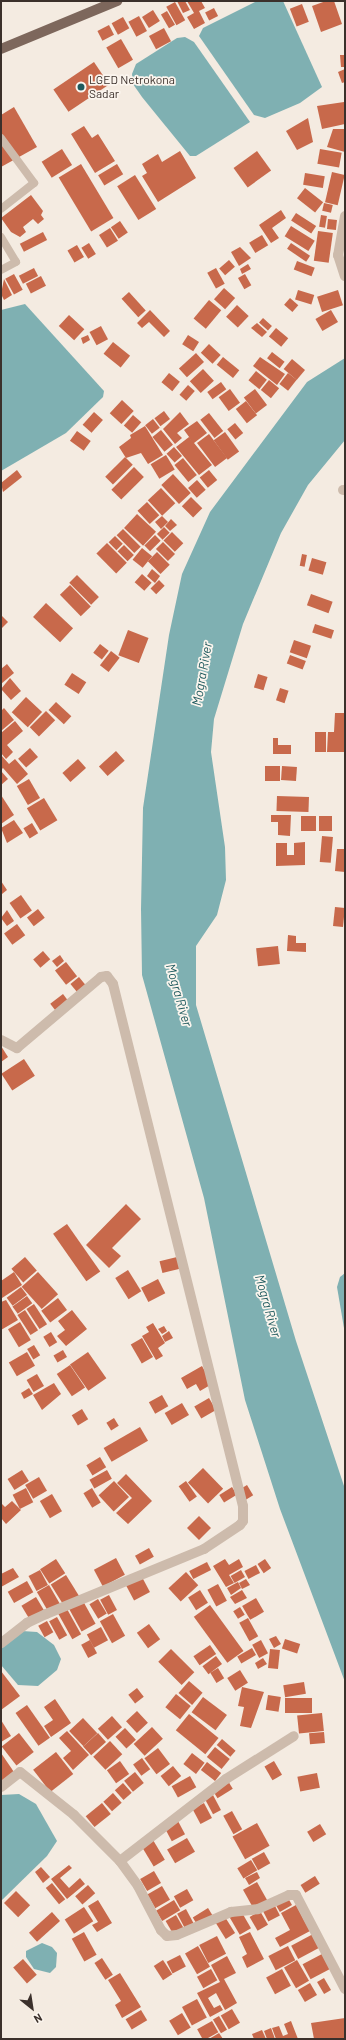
<!DOCTYPE html>
<html>
<head>
<meta charset="utf-8">
<style>
	body { margin:0 }
	#map { position:relative; width:346px; height:2040px; overflow:hidden; background:#f4ebe1; font-family:Barlow,sans-serif }
	div>[style] { position:absolute }
	[style*='--x'] { left:calc(var(--x)*1px); top:calc(var(--y)*1px); width:calc(var(--w)*1px); rotate:calc(var(--a)*1deg) }
	.water>* { inset:0; background:#7fb0b2 }
	.building>* { inset:0; background:#c8694b; transform-origin:0 0 }
	.service>* { height:8px; margin:-4px; padding:0 4px; transform-origin:4px; border-radius:4px; background:#cdbbac }
	.minor>* { height:10px; margin:-5px; padding:0 5px; transform-origin:5px; border-radius:5px; background:#cdbbac }
	.tertiary>* { height:10px; margin:-5px; padding:0 5px; transform-origin:5px; border-radius:5px; background:#cdbbac }
	.primary>* { height:10px; margin:-5px; padding:0 5px; transform-origin:5px; border-radius:5px; background:#7d675c }
	.dots>* { width:11px; height:11px; translate:-50% -50%; box-sizing:border-box; border:2px solid #fbf5ee; border-radius:50% }
	span { translate:-50% -50%; white-space:nowrap; text-align:center; line-height:1.15; -webkit-text-stroke:3.5px #fbf5ee; paint-order:stroke }
	.poi-label { font-size:12px; color:#3b302b }
	.left { translate:0 -50%; text-align:left }
	.water-label { font-size:13px; color:#1f5a5e; font-style:italic }
	.frame { position:absolute; inset:0; border:2px solid #3b302b; pointer-events:none }
	.north { position:absolute; left:12px; top:1988px; width:40px; height:40px; -webkit-text-stroke:3px #fbf5ee; paint-order:stroke; rotate:150deg; font-size:11px; font-weight:700; line-height:16px; text-align:center; color:#3b302b }
	.north::after { content:''; display:block; margin:auto; width:14px; height:18px; background:#3b302b; clip-path:polygon(50% 0,100% 100%,50% 72%,0 100%) }
</style>
</head>
<body>
<div id="map">
	<div class="water">
		<i style="clip-path:polygon(257px 1px,283px 1px,322px 87px,300px 103px,265px 118px,254px 115px,199px 36px,203px 28px)"></i>
		<i style="clip-path:polygon(185px 37px,194px 42px,250px 122px,196px 156px,190px 156px,142px 97px,133px 84px,132px 74px,136px 64px,177px 38px)"></i>
		<i style="clip-path:polygon(25px 304px,104px 391px,103px 397px,66px 433px,1px 471px,1px 310px)"></i>
		<i style="clip-path:polygon(345px 358px,345px 440px,308px 485px,281px 533px,243px 624px,214px 719px,211px 752px,225px 847px,226px 880px,217px 915px,196px 946px,196px 1005px,296px 1341px,345px 1489px,345px 1682px,280px 1509px,245px 1400px,204px 1198px,142px 975px,141px 909px,143px 808px,169px 635px,182px 574px,210px 512px,307px 382px)"></i>
		<i style="clip-path:polygon(345px 1273px,345px 1334px,337px 1287px,340px 1277px)"></i>
		<i style="clip-path:polygon(22px 1631px,37px 1632px,54px 1645px,61px 1659px,57px 1670px,38px 1686px,18px 1685px,1px 1665px,1px 1648px)"></i>
		<i style="clip-path:polygon(19px 1794px,36px 1804px,57px 1841px,47px 1856px,1px 1901px,1px 1795px)"></i>
		<i style="clip-path:polygon(42px 1943px,52px 1947px,57px 1953px,56px 1967px,50px 1973px,34px 1969px,26px 1957px,26px 1951px)"></i>
	</div>
	<div class="building">
		<i style="clip-path:polygon(177px 1px,185px 1px,190px 10px,183px 13px)"></i>
		<i style="clip-path:polygon(187px 1px,201px 1px,205px 8px,199px 11px,205px 23px,194px 29px,187px 17px,194px 13px)"></i>
		<i style="clip-path:polygon(326px 1px,334px 1px,342px 24px,321px 32px,312px 6px)"></i>
		<i style="left:175px;top:2px;width:21px;height:10px;rotate:61deg"></i>
		<i style="left:302px;top:4px;width:19px;height:13px;rotate:69deg"></i>
		<i style="left:214px;top:8px;width:9px;height:10px;rotate:63deg"></i>
		<i style="left:153px;top:10px;width:13px;height:13px;rotate:58deg"></i>
		<i style="left:167px;top:11px;width:16px;height:7px;rotate:60deg"></i>
		<i style="left:139px;top:16px;width:17px;height:12px;rotate:62deg"></i>
		<i style="left:123px;top:17px;width:13px;height:13px;rotate:61deg"></i>
		<i style="left:109px;top:25px;width:11px;height:13px;rotate:63deg"></i>
		<i style="left:164px;top:28px;width:15px;height:17px;rotate:62deg"></i>
		<i style="left:121px;top:39px;width:24px;height:17px;rotate:60deg"></i>
		<i style="clip-path:polygon(340px 55px,345px 55px,345px 67px,341px 67px)"></i>
		<i style="left:94px;top:62px;width:27px;height:49px;rotate:56deg"></i>
		<i style="clip-path:polygon(345px 69px,345px 82px,342px 83px,338px 72px)"></i>
		<i style="clip-path:polygon(344px 102px,345px 124px,322px 129px,317px 106px)"></i>
		<i style="clip-path:polygon(14px 107px,37px 147px,1px 167px,1px 115px)"></i>
		<i style="clip-path:polygon(308px 118px,313px 142px,297px 150px,286px 131px)"></i>
		<i style="clip-path:polygon(84px 126px,92px 138px,98px 134px,115px 161px,95px 173px,71px 134px)"></i>
		<i style="clip-path:polygon(333px 129px,345px 129px,345px 152px,327px 147px)"></i>
		<i style="left:62px;top:149px;width:19px;height:24px;rotate:58deg"></i>
		<i style="left:320px;top:149px;width:22px;height:15px;rotate:10deg"></i>
		<i style="clip-path:polygon(180px 151px,196px 178px,158px 202px,142px 176px,147px 173px,142px 164px,158px 154px,162px 162px)"></i>
		<i style="left:257px;top:151px;width:24px;height:29px;rotate:54deg"></i>
		<i style="left:81px;top:164px;width:63px;height:26px;rotate:59deg"></i>
		<i style="left:117px;top:164px;width:12px;height:22px;rotate:59deg"></i>
		<i style="left:332px;top:172px;width:13px;height:31px;rotate:13deg"></i>
		<i style="left:305px;top:173px;width:20px;height:12px;rotate:9deg"></i>
		<i style="left:135px;top:175px;width:40px;height:21px;rotate:58deg"></i>
		<i style="left:305px;top:188px;width:23px;height:13px;rotate:38deg"></i>
		<i style="clip-path:polygon(31px 195px,43px 211px,41px 215px,44px 219px,38px 224px,33px 219px,23px 227px,26px 232px,20px 237px,11px 232px,1px 218px)"></i>
		<i style="left:324px;top:203px;width:9px;height:8px;rotate:13deg"></i>
		<i style="clip-path:polygon(281px 210px,286px 218px,272px 228px,279px 238px,271px 243px,259px 225px)"></i>
		<i style="left:296px;top:213px;width:24px;height:9px;rotate:33deg"></i>
		<i style="left:321px;top:215px;width:6px;height:12px;rotate:9deg"></i>
		<i style="left:328px;top:219px;width:9px;height:10px;rotate:6deg"></i>
		<i style="left:120px;top:221px;width:14px;height:11px;rotate:56deg"></i>
		<i style="left:291px;top:226px;width:28px;height:12px;rotate:32deg"></i>
		<i style="left:110px;top:228px;width:15px;height:13px;rotate:58deg"></i>
		<i style="left:318px;top:231px;width:15px;height:30px;rotate:8deg"></i>
		<i style="left:43px;top:232px;width:9px;height:26px;rotate:63deg"></i>
		<i style="left:262px;top:235px;width:12px;height:15px;rotate:59deg"></i>
		<i style="left:89px;top:243px;width:13px;height:9px;rotate:58deg"></i>
		<i style="left:291px;top:243px;width:23px;height:7px;rotate:34deg"></i>
		<i style="left:77px;top:245px;width:14px;height:11px;rotate:60deg"></i>
		<i style="clip-path:polygon(240px 247px,251px 258px,239px 266px,231px 252px)"></i>
		<i style="left:229px;top:260px;width:9px;height:13px;rotate:49deg"></i>
		<i style="left:297px;top:261px;width:19px;height:9px;rotate:21deg"></i>
		<i style="clip-path:polygon(248px 264px,251px 269px,242px 274px,240px 269px)"></i>
		<i style="left:34px;top:268px;width:9px;height:17px;rotate:63deg"></i>
		<i style="left:216px;top:268px;width:18px;height:10px;rotate:61deg"></i>
		<i style="left:14px;top:274px;width:18px;height:10px;rotate:61deg"></i>
		<i style="left:245px;top:274px;width:13px;height:8px;rotate:61deg"></i>
		<i style="left:41px;top:276px;width:11px;height:17px;rotate:63deg"></i>
		<i style="clip-path:polygon(4px 279px,12px 295px,4px 300px,1px 294px)"></i>
		<i style="left:224px;top:288px;width:15px;height:15px;rotate:42deg"></i>
		<i style="left:298px;top:290px;width:17px;height:10px;rotate:17deg"></i>
		<i style="left:338px;top:290px;width:16px;height:22px;rotate:72deg"></i>
		<i style="left:129px;top:292px;width:25px;height:10px;rotate:48deg"></i>
		<i style="left:290px;top:298px;width:11px;height:9px;rotate:41deg"></i>
		<i style="left:209px;top:300px;width:16px;height:24px;rotate:40deg"></i>
		<i style="left:237px;top:305px;width:16px;height:16px;rotate:43deg"></i>
		<i style="clip-path:polygon(150px 310px,170px 331px,164px 337px,149px 322px,142px 328px,137px 323px)"></i>
		<i style="left:331px;top:310px;width:14px;height:18px;rotate:60deg"></i>
		<i style="left:69px;top:315px;width:21px;height:15px;rotate:43deg"></i>
		<i style="left:263px;top:318px;width:12px;height:6px;rotate:42deg"></i>
		<i style="clip-path:polygon(257px 323px,267px 332px,262px 337px,251px 328px)"></i>
		<i style="left:101px;top:326px;width:15px;height:13px;rotate:62deg"></i>
		<i style="left:276px;top:328px;width:16px;height:11px;rotate:40deg"></i>
		<i style="clip-path:polygon(88px 335px,90px 340px,83px 344px,81px 338px)"></i>
		<i style="left:188px;top:335px;width:13px;height:11px;rotate:32deg"></i>
		<i style="left:113px;top:342px;width:22px;height:15px;rotate:39deg"></i>
		<i style="left:209px;top:344px;width:16px;height:12px;rotate:43deg"></i>
		<i style="left:272px;top:352px;width:16px;height:8px;rotate:38deg"></i>
		<i style="left:196px;top:353px;width:12px;height:23px;rotate:48deg"></i>
		<i style="left:223px;top:357px;width:21px;height:10px;rotate:39deg"></i>
		<i style="clip-path:polygon(260px 357px,285px 374px,277px 385px,253px 366px)"></i>
		<i style="left:292px;top:359px;width:17px;height:13px;rotate:40deg"></i>
		<i style="left:203px;top:369px;width:16px;height:18px;rotate:47deg"></i>
		<i style="left:256px;top:371px;width:14px;height:12px;rotate:39deg"></i>
		<i style="left:169px;top:373px;width:14px;height:12px;rotate:39deg"></i>
		<i style="left:288px;top:373px;width:11px;height:14px;rotate:38deg"></i>
		<i style="left:269px;top:380px;width:13px;height:13px;rotate:39deg"></i>
		<i style="left:221px;top:382px;width:9px;height:17px;rotate:54deg"></i>
		<i style="left:188px;top:385px;width:9px;height:13px;rotate:41deg"></i>
		<i style="left:230px;top:389px;width:17px;height:14px;rotate:54deg"></i>
		<i style="left:255px;top:389px;width:20px;height:14px;rotate:53deg"></i>
		<i style="left:122px;top:400px;width:16px;height:18px;rotate:43deg"></i>
		<i style="left:246px;top:401px;width:18px;height:13px;rotate:52deg"></i>
		<i style="left:164px;top:411px;width:10px;height:12px;rotate:53deg"></i>
		<i style="left:94px;top:412px;width:12px;height:17px;rotate:42deg"></i>
		<i style="clip-path:polygon(180px 412px,189px 424px,177px 433px,182px 438px,175px 444px,163px 429px)"></i>
		<i style="left:209px;top:413px;width:23px;height:11px;rotate:52deg"></i>
		<i style="left:133px;top:415px;width:11px;height:14px;rotate:41deg"></i>
		<i style="left:153px;top:419px;width:11px;height:10px;rotate:52deg"></i>
		<i style="clip-path:polygon(197px 421px,207px 433px,194px 443px,212px 465px,199px 475px,176px 447px,189px 437px,192px 441px,184px 430px)"></i>
		<i style="left:235px;top:423px;width:13px;height:10px;rotate:51deg"></i>
		<i style="clip-path:polygon(145px 426px,163px 455px,148px 464px,141px 453px,126px 458px,119px 447px,131px 438px,130px 435px)"></i>
		<i style="left:161px;top:430px;width:19px;height:11px;rotate:51deg"></i>
		<i style="left:77px;top:431px;width:17px;height:12px;rotate:36deg"></i>
		<i style="left:225px;top:432px;width:24px;height:14px;rotate:54deg"></i>
		<i style="left:209px;top:434px;width:30px;height:15px;rotate:53deg"></i>
		<i style="left:174px;top:447px;width:12px;height:10px;rotate:48deg"></i>
		<i style="left:166px;top:455px;width:17px;height:18px;rotate:59deg"></i>
		<i style="left:125px;top:457px;width:11px;height:28px;rotate:45deg"></i>
		<i style="left:183px;top:458px;width:22px;height:11px;rotate:51deg"></i>
		<i style="left:134px;top:467px;width:14px;height:32px;rotate:45deg"></i>
		<i style="clip-path:polygon(17px 470px,22px 477px,3px 492px,1px 483px)"></i>
		<i style="left:209px;top:470px;width:13px;height:12px;rotate:51deg"></i>
		<i style="left:173px;top:474px;width:26px;height:16px;rotate:47deg"></i>
		<i style="left:197px;top:480px;width:13px;height:12px;rotate:48deg"></i>
		<i style="left:161px;top:488px;width:21px;height:18px;rotate:47deg"></i>
		<i style="left:191px;top:497px;width:16px;height:13px;rotate:45deg"></i>
		<i style="left:147px;top:502px;width:18px;height:13px;rotate:47deg"></i>
		<i style="left:137px;top:514px;width:26px;height:19px;rotate:43deg"></i>
		<i style="clip-path:polygon(162px 516px,168px 522px,161px 529px,155px 522px)"></i>
		<i style="clip-path:polygon(171px 519px,177px 525px,170px 531px,165px 526px)"></i>
		<i style="left:164px;top:527px;width:8px;height:10px;rotate:45deg"></i>
		<i style="left:123px;top:529px;width:25px;height:9px;rotate:45deg"></i>
		<i style="left:172px;top:532px;width:16px;height:12px;rotate:45deg"></i>
		<i style="left:155px;top:535px;width:8px;height:15px;rotate:45deg"></i>
		<i style="left:115px;top:536px;width:11px;height:9px;rotate:45deg"></i>
		<i style="left:163px;top:542px;width:17px;height:10px;rotate:45deg"></i>
		<i style="left:107px;top:543px;width:28px;height:15px;rotate:45deg"></i>
		<i style="left:124px;top:545px;width:14px;height:9px;rotate:45deg"></i>
		<i style="left:142px;top:548px;width:13px;height:15px;rotate:39deg"></i>
		<i style="left:157px;top:552px;width:18px;height:13px;rotate:45deg"></i>
		<i style="left:302px;top:554px;width:5px;height:12px;rotate:11deg"></i>
		<i style="left:312px;top:558px;width:15px;height:13px;rotate:16deg"></i>
		<i style="clip-path:polygon(152px 569px,160px 576px,155px 583px,147px 576px)"></i>
		<i style="left:142px;top:574px;width:13px;height:11px;rotate:42deg"></i>
		<i style="left:77px;top:575px;width:31px;height:11px;rotate:45deg"></i>
		<i style="left:159px;top:580px;width:8px;height:12px;rotate:45deg"></i>
		<i style="left:70px;top:585px;width:30px;height:14px;rotate:46deg"></i>
		<i style="left:311px;top:594px;width:23px;height:12px;rotate:20deg"></i>
		<i style="left:46px;top:603px;width:37px;height:19px;rotate:43deg"></i>
		<i style="clip-path:polygon(1px 615px,8px 622px,1px 629px)"></i>
		<i style="left:315px;top:624px;width:20px;height:9px;rotate:18deg"></i>
		<i style="left:128px;top:630px;width:22px;height:27px;rotate:21deg"></i>
		<i style="left:294px;top:640px;width:18px;height:13px;rotate:19deg"></i>
		<i style="left:100px;top:644px;width:11px;height:11px;rotate:38deg"></i>
		<i style="left:111px;top:651px;width:11px;height:18px;rotate:38deg"></i>
		<i style="left:290px;top:655px;width:17px;height:9px;rotate:21deg"></i>
		<i style="clip-path:polygon(7px 664px,14px 673px,1px 684px,1px 669px)"></i>
		<i style="left:72px;top:673px;width:17px;height:14px;rotate:33deg"></i>
		<i style="left:258px;top:674px;width:10px;height:14px;rotate:17deg"></i>
		<i style="clip-path:polygon(10px 678px,21px 691px,11px 700px,1px 689px)"></i>
		<i style="left:280px;top:688px;width:9px;height:13px;rotate:18deg"></i>
		<i style="left:26px;top:697px;width:22px;height:21px;rotate:43deg"></i>
		<i style="left:56px;top:702px;width:21px;height:11px;rotate:43deg"></i>
		<i style="clip-path:polygon(4px 708px,14px 720px,1px 731px,1px 711px)"></i>
		<i style="left:46px;top:711px;width:13px;height:23px;rotate:45deg"></i>
		<i style="clip-path:polygon(335px 713px,345px 713px,345px 752px,327px 752px,328px 732px,334px 732px)"></i>
		<i style="clip-path:polygon(15px 721px,23px 731px,7px 745px,13px 752px,6px 759px,1px 753px,1px 733px)"></i>
		<i style="left:315px;top:732px;width:11px;height:20px"></i>
		<i style="clip-path:polygon(273px 738px,278px 738px,278px 745px,291px 745px,291px 754px,273px 754px)"></i>
		<i style="left:30px;top:748px;width:12px;height:16px;rotate:48deg"></i>
		<i style="left:116px;top:751px;width:13px;height:23px;rotate:48deg"></i>
		<i style="clip-path:polygon(1px 755px,9px 764px,15px 759px,28px 774px,17px 784px,3px 768px,1px 770px)"></i>
		<i style="left:78px;top:759px;width:12px;height:21px;rotate:48deg"></i>
		<i style="left:265px;top:766px;width:15px;height:15px"></i>
		<i style="left:282px;top:766px;width:15px;height:14px;rotate:4deg"></i>
		<i style="clip-path:polygon(1px 771px,8px 779px,1px 785px)"></i>
		<i style="left:29px;top:779px;width:22px;height:14px;rotate:60deg"></i>
		<i style="clip-path:polygon(1px 795px,14px 815px,1px 824px)"></i>
		<i style="left:277px;top:796px;width:32px;height:15px;rotate:2deg"></i>
		<i style="left:44px;top:798px;width:26px;height:20px;rotate:59deg"></i>
		<i style="clip-path:polygon(271px 815px,291px 815px,290px 836px,278px 835px,278px 822px,271px 822px)"></i>
		<i style="left:301px;top:816px;width:15px;height:15px"></i>
		<i style="left:319px;top:816px;width:13px;height:15px"></i>
		<i style="clip-path:polygon(14px 820px,23px 833px,7px 843px,1px 828px)"></i>
		<i style="left:32px;top:823px;width:12px;height:10px;rotate:59deg"></i>
		<i style="left:322px;top:836px;width:11px;height:26px;rotate:5deg"></i>
		<i style="clip-path:polygon(305px 842px,305px 865px,276px 866px,276px 843px,287px 843px,287px 855px,294px 855px,294px 843px)"></i>
		<i style="clip-path:polygon(337px 849px,345px 849px,345px 872px,335px 871px)"></i>
		<i style="clip-path:polygon(1px 881px,7px 890px,2px 894px,1px 893px)"></i>
		<i style="left:21px;top:895px;width:19px;height:14px;rotate:55deg"></i>
		<i style="left:335px;top:907px;width:10px;height:19px;rotate:6deg"></i>
		<i style="left:38px;top:909px;width:11px;height:14px;rotate:52deg"></i>
		<i style="clip-path:polygon(7px 910px,14px 921px,7px 926px,1px 918px)"></i>
		<i style="left:17px;top:924px;width:14px;height:16px;rotate:54deg"></i>
		<i style="clip-path:polygon(288px 935px,296px 936px,296px 943px,306px 943px,306px 952px,287px 951px)"></i>
		<i style="left:278px;top:946px;width:18px;height:22px;rotate:84deg"></i>
		<i style="left:43px;top:951px;width:11px;height:13px;rotate:49deg"></i>
		<i style="clip-path:polygon(60px 955px,64px 961px,57px 967px,52px 961px)"></i>
		<i style="left:66px;top:962px;width:18px;height:14px;rotate:52deg"></i>
		<i style="left:79px;top:977px;width:13px;height:11px;rotate:51deg"></i>
		<i style="left:63px;top:994px;width:10px;height:16px;rotate:53deg"></i>
		<i style="clip-path:polygon(1px 1046px,8px 1057px,1px 1062px)"></i>
		<i style="left:24px;top:1059px;width:20px;height:27px;rotate:57deg"></i>
		<i style="clip-path:polygon(126px 1204px,141px 1219px,112px 1248px,121px 1256px,109px 1268px,86px 1245px)"></i>
		<i style="left:67px;top:1224px;width:58px;height:17px;rotate:55deg"></i>
		<i style="left:25px;top:1257px;width:18px;height:18px;rotate:49deg"></i>
		<i style="left:177px;top:1257px;width:12px;height:18px;rotate:76deg"></i>
		<i style="left:128px;top:1270px;width:25px;height:15px;rotate:58deg"></i>
		<i style="clip-path:polygon(14px 1272px,22px 1285px,2px 1298px,1px 1281px)"></i>
		<i style="left:38px;top:1272px;width:30px;height:22px;rotate:48deg"></i>
		<i style="left:158px;top:1279px;width:16px;height:19px;rotate:63deg"></i>
		<i style="left:21px;top:1287px;width:10px;height:18px;rotate:53deg"></i>
		<i style="left:27px;top:1296px;width:9px;height:18px;rotate:54deg"></i>
		<i style="left:58px;top:1298px;width:15px;height:21px;rotate:53deg"></i>
		<i style="clip-path:polygon(6px 1300px,18px 1320px,1px 1330px,1px 1302px)"></i>
		<i style="left:34px;top:1304px;width:24px;height:9px;rotate:57deg"></i>
		<i style="left:25px;top:1310px;width:24px;height:9px;rotate:57deg"></i>
		<i style="clip-path:polygon(72px 1310px,87px 1329px,66px 1346px,57px 1336px,65px 1330px,58px 1321px)"></i>
		<i style="left:20px;top:1322px;width:21px;height:14px;rotate:59deg"></i>
		<i style="clip-path:polygon(153px 1323px,165px 1343px,158px 1348px,163px 1356px,156px 1360px,142px 1336px,149px 1332px,146px 1327px)"></i>
		<i style="clip-path:polygon(164px 1326px,167px 1331px,162px 1334px,158px 1329px)"></i>
		<i style="clip-path:polygon(169px 1331px,173px 1338px,165px 1342px,162px 1336px)"></i>
		<i style="left:51px;top:1332px;width:12px;height:9px;rotate:59deg"></i>
		<i style="left:142px;top:1338px;width:22px;height:13px;rotate:60deg"></i>
		<i style="left:34px;top:1345px;width:12px;height:8px;rotate:59deg"></i>
		<i style="left:63px;top:1350px;width:8px;height:11px;rotate:60deg"></i>
		<i style="left:27px;top:1352px;width:16px;height:21px;rotate:60deg"></i>
		<i style="left:88px;top:1352px;width:32px;height:22px;rotate:55deg"></i>
		<i style="left:70px;top:1365px;width:27px;height:16px;rotate:56deg"></i>
		<i style="clip-path:polygon(202px 1366px,212px 1384px,200px 1391px,196px 1384px,187px 1389px,181px 1378px)"></i>
		<i style="left:37px;top:1374px;width:14px;height:12px;rotate:60deg"></i>
		<i style="clip-path:polygon(54px 1383px,61px 1394px,42px 1410px,33px 1395px)"></i>
		<i style="clip-path:polygon(29px 1388px,33px 1394px,24px 1399px,21px 1393px)"></i>
		<i style="left:162px;top:1395px;width:13px;height:15px;rotate:61deg"></i>
		<i style="left:209px;top:1398px;width:14px;height:17px;rotate:60deg"></i>
		<i style="left:182px;top:1403px;width:14px;height:20px;rotate:60deg"></i>
		<i style="left:82px;top:1409px;width:12px;height:12px;rotate:59deg"></i>
		<i style="left:114px;top:1418px;width:9px;height:9px;rotate:58deg"></i>
		<i style="left:140px;top:1427px;width:16px;height:42px;rotate:60deg"></i>
		<i style="left:100px;top:1457px;width:12px;height:16px;rotate:59deg"></i>
		<i style="left:203px;top:1468px;width:29px;height:21px;rotate:46deg"></i>
		<i style="left:22px;top:1470px;width:13px;height:17px;rotate:58deg"></i>
		<i style="left:107px;top:1470px;width:10px;height:20px;rotate:61deg"></i>
		<i style="clip-path:polygon(126px 1474px,152px 1501px,128px 1524px,116px 1513px,132px 1498px,117px 1483px)"></i>
		<i style="left:39px;top:1477px;width:16px;height:16px;rotate:60deg"></i>
		<i style="left:114px;top:1481px;width:22px;height:21px;rotate:47deg"></i>
		<i style="left:186px;top:1481px;width:19px;height:9px;rotate:55deg"></i>
		<i style="left:247px;top:1485px;width:12px;height:12px;rotate:59deg"></i>
		<i style="left:232px;top:1487px;width:9px;height:15px;rotate:58deg"></i>
		<i style="left:26px;top:1488px;width:16px;height:15px;rotate:63deg"></i>
		<i style="left:92px;top:1488px;width:17px;height:10px;rotate:59deg"></i>
		<i style="left:52px;top:1494px;width:20px;height:14px;rotate:60deg"></i>
		<i style="clip-path:polygon(12px 1501px,21px 1510px,6px 1524px,1px 1518px,1px 1503px,5px 1507px)"></i>
		<i style="left:199px;top:1516px;width:17px;height:17px;rotate:45deg"></i>
		<i style="left:149px;top:1548px;width:10px;height:16px;rotate:61deg"></i>
		<i style="left:116px;top:1558px;width:19px;height:25px;rotate:62deg"></i>
		<i style="left:56px;top:1559px;width:17px;height:19px;rotate:57deg"></i>
		<i style="clip-path:polygon(225px 1559px,229px 1565px,239px 1559px,243px 1567px,229px 1575px,234px 1583px,226px 1587px,213px 1566px)"></i>
		<i style="left:265px;top:1559px;width:11px;height:9px;rotate:56deg"></i>
		<i style="left:207px;top:1562px;width:9px;height:20px;rotate:63deg"></i>
		<i style="left:256px;top:1565px;width:9px;height:13px;rotate:63deg"></i>
		<i style="clip-path:polygon(13px 1568px,19px 1577px,1px 1587px,1px 1574px)"></i>
		<i style="left:40px;top:1570px;width:17px;height:13px;rotate:62deg"></i>
		<i style="left:241px;top:1570px;width:8px;height:12px;rotate:60deg"></i>
		<i style="left:186px;top:1572px;width:18px;height:24px;rotate:47deg"></i>
		<i style="left:66px;top:1575px;width:25px;height:18px;rotate:58deg"></i>
		<i style="left:142px;top:1577px;width:17px;height:18px;rotate:62deg"></i>
		<i style="clip-path:polygon(246px 1579px,250px 1585px,242px 1589px,239px 1583px)"></i>
		<i style="left:27px;top:1581px;width:13px;height:22px;rotate:61deg"></i>
		<i style="clip-path:polygon(238px 1582px,241px 1588px,231px 1595px,227px 1588px)"></i>
		<i style="left:218px;top:1584px;width:19px;height:12px;rotate:62deg"></i>
		<i style="left:49px;top:1585px;width:24px;height:14px;rotate:60deg"></i>
		<i style="left:200px;top:1590px;width:15px;height:14px;rotate:58deg"></i>
		<i style="clip-path:polygon(242px 1590px,247px 1598px,235px 1604px,230px 1597px)"></i>
		<i style="left:109px;top:1595px;width:17px;height:10px;rotate:62deg"></i>
		<i style="left:36px;top:1597px;width:17px;height:17px;rotate:59deg"></i>
		<i style="left:256px;top:1598px;width:16px;height:16px;rotate:60deg"></i>
		<i style="left:98px;top:1599px;width:17px;height:10px;rotate:59deg"></i>
		<i style="left:83px;top:1601px;width:26px;height:16px;rotate:61deg"></i>
		<i style="left:210px;top:1605px;width:57px;height:20px;rotate:54deg"></i>
		<i style="left:240px;top:1607px;width:9px;height:8px;rotate:58deg"></i>
		<i style="left:67px;top:1609px;width:29px;height:10px;rotate:61deg"></i>
		<i style="left:113px;top:1614px;width:25px;height:15px;rotate:61deg"></i>
		<i style="left:57px;top:1617px;width:21px;height:9px;rotate:61deg"></i>
		<i style="left:248px;top:1618px;width:21px;height:10px;rotate:61deg"></i>
		<i style="left:47px;top:1621px;width:13px;height:10px;rotate:61deg"></i>
		<i style="left:149px;top:1624px;width:19px;height:15px;rotate:54deg"></i>
		<i style="left:101px;top:1627px;width:15px;height:16px;rotate:62deg"></i>
		<i style="clip-path:polygon(276px 1636px,281px 1644px,274px 1648px,269px 1639px)"></i>
		<i style="left:285px;top:1639px;width:16px;height:10px;rotate:18deg"></i>
		<i style="left:90px;top:1640px;width:15px;height:10px;rotate:62deg"></i>
		<i style="left:261px;top:1640px;width:15px;height:10px;rotate:62deg"></i>
		<i style="left:210px;top:1645px;width:11px;height:20px;rotate:56deg"></i>
		<i style="left:252px;top:1648px;width:8px;height:17px;rotate:60deg"></i>
		<i style="left:171px;top:1649px;width:33px;height:18px;rotate:45deg"></i>
		<i style="left:270px;top:1649px;width:10px;height:19px;rotate:6deg"></i>
		<i style="left:216px;top:1656px;width:10px;height:17px;rotate:53deg"></i>
		<i style="clip-path:polygon(263px 1658px,267px 1664px,258px 1669px,255px 1663px)"></i>
		<i style="left:218px;top:1668px;width:12px;height:9px;rotate:59deg"></i>
		<i style="left:240px;top:1670px;width:15px;height:15px;rotate:58deg"></i>
		<i style="clip-path:polygon(1px 1671px,20px 1696px,1px 1710px)"></i>
		<i style="left:189px;top:1681px;width:18px;height:16px;rotate:41deg"></i>
		<i style="left:304px;top:1682px;width:12px;height:21px;rotate:81deg"></i>
		<i style="clip-path:polygon(242px 1687px,264px 1692px,251px 1728px,240px 1726px,244px 1707px,238px 1706px)"></i>
		<i style="left:137px;top:1688px;width:11px;height:11px;rotate:52deg"></i>
		<i style="left:176px;top:1694px;width:19px;height:17px;rotate:39deg"></i>
		<i style="left:268px;top:1695px;width:13px;height:15px;rotate:9deg"></i>
		<i style="left:203px;top:1697px;width:30px;height:19px;rotate:37deg"></i>
		<i style="left:312px;top:1698px;width:15px;height:27px;rotate:90deg"></i>
		<i style="clip-path:polygon(55px 1699px,71px 1723px,51px 1737px,44px 1726px,53px 1720px,44px 1707px)"></i>
		<i style="left:27px;top:1705px;width:40px;height:14px;rotate:55deg"></i>
		<i style="left:137px;top:1711px;width:16px;height:15px;rotate:47deg"></i>
		<i style="left:322px;top:1713px;width:18px;height:25px;rotate:84deg"></i>
		<i style="left:189px;top:1714px;width:38px;height:21px;rotate:39deg"></i>
		<i style="left:112px;top:1716px;width:15px;height:19px;rotate:48deg"></i>
		<i style="left:83px;top:1718px;width:21px;height:19px;rotate:47deg"></i>
		<i style="clip-path:polygon(1px 1720px,11px 1736px,1px 1742px)"></i>
		<i style="left:152px;top:1727px;width:16px;height:25px;rotate:47deg"></i>
		<i style="left:125px;top:1728px;width:16px;height:13px;rotate:47deg"></i>
		<i style="clip-path:polygon(67px 1731px,89px 1755px,73px 1770px,63px 1758px,71px 1751px,59px 1738px)"></i>
		<i style="left:324px;top:1732px;width:11px;height:15px;rotate:85deg"></i>
		<i style="left:19px;top:1733px;width:24px;height:22px;rotate:52deg"></i>
		<i style="left:98px;top:1733px;width:12px;height:20px;rotate:48deg"></i>
		<i style="left:222px;top:1739px;width:18px;height:8px;rotate:41deg"></i>
		<i style="left:110px;top:1741px;width:18px;height:23px;rotate:47deg"></i>
		<i style="left:215px;top:1747px;width:19px;height:13px;rotate:39deg"></i>
		<i style="left:158px;top:1748px;width:20px;height:17px;rotate:53deg"></i>
		<i style="left:56px;top:1752px;width:28px;height:29px;rotate:52deg"></i>
		<i style="clip-path:polygon(1px 1753px,16px 1775px,1px 1786px)"></i>
		<i style="left:192px;top:1753px;width:16px;height:14px;rotate:38deg"></i>
		<i style="left:142px;top:1758px;width:14px;height:11px;rotate:54deg"></i>
		<i style="left:120px;top:1761px;width:16px;height:16px;rotate:55deg"></i>
		<i style="left:274px;top:1761px;width:16px;height:11px;rotate:60deg"></i>
		<i style="left:207px;top:1762px;width:18px;height:10px;rotate:38deg"></i>
		<i style="left:173px;top:1766px;width:13px;height:16px;rotate:51deg"></i>
		<i style="left:135px;top:1772px;width:14px;height:14px;rotate:51deg"></i>
		<i style="left:317px;top:1773px;width:15px;height:20px;rotate:79deg"></i>
		<i style="left:190px;top:1776px;width:13px;height:21px;rotate:61deg"></i>
		<i style="left:228px;top:1781px;width:9px;height:18px;rotate:58deg"></i>
		<i style="left:123px;top:1783px;width:13px;height:11px;rotate:48deg"></i>
		<i style="left:113px;top:1793px;width:13px;height:13px;rotate:48deg"></i>
		<i style="left:213px;top:1795px;width:17px;height:9px;rotate:62deg"></i>
		<i style="left:102px;top:1803px;width:14px;height:21px;rotate:51deg"></i>
		<i style="left:204px;top:1803px;width:17px;height:13px;rotate:62deg"></i>
		<i style="left:232px;top:1811px;width:21px;height:10px;rotate:61deg"></i>
		<i style="left:178px;top:1821px;width:15px;height:15px;rotate:62deg"></i>
		<i style="left:257px;top:1823px;width:26px;height:28px;rotate:61deg"></i>
		<i style="left:320px;top:1824px;width:12px;height:15px;rotate:59deg"></i>
		<i style="left:187px;top:1838px;width:16px;height:23px;rotate:60deg"></i>
		<i style="left:153px;top:1840px;width:23px;height:13px;rotate:59deg"></i>
		<i style="left:264px;top:1852px;width:13px;height:14px;rotate:61deg"></i>
		<i style="left:251px;top:1860px;width:12px;height:16px;rotate:59deg"></i>
		<i style="clip-path:polygon(69px 1865px,72px 1868px,60px 1878px,69px 1888px,80px 1878px,85px 1884px,67px 1899px,51px 1879px)"></i>
		<i style="clip-path:polygon(41px 1867px,50px 1877px,43px 1883px,35px 1872px)"></i>
		<i style="left:154px;top:1871px;width:14px;height:16px;rotate:60deg"></i>
		<i style="clip-path:polygon(257px 1872px,260px 1878px,249px 1885px,245px 1878px)"></i>
		<i style="left:315px;top:1876px;width:9px;height:17px;rotate:58deg"></i>
		<i style="left:257px;top:1882px;width:21px;height:16px;rotate:61deg"></i>
		<i style="left:52px;top:1883px;width:21px;height:8px;rotate:51deg"></i>
		<i style="left:88px;top:1885px;width:11px;height:17px;rotate:49deg"></i>
		<i style="left:162px;top:1886px;width:16px;height:17px;rotate:60deg"></i>
		<i style="left:187px;top:1889px;width:13px;height:15px;rotate:61deg"></i>
		<i style="left:16px;top:1891px;width:20px;height:17px;rotate:45deg"></i>
		<i style="left:288px;top:1898px;width:8px;height:14px;rotate:60deg"></i>
		<i style="clip-path:polygon(98px 1900px,112px 1923px,97px 1932px,92px 1925px,98px 1922px,88px 1906px)"></i>
		<i style="left:174px;top:1900px;width:12px;height:21px;rotate:59deg"></i>
		<i style="left:274px;top:1904px;width:13px;height:13px;rotate:63deg"></i>
		<i style="clip-path:polygon(296px 1905px,310px 1931px,280px 1947px,275px 1938px,290px 1930px,281px 1913px)"></i>
		<i style="left:84px;top:1907px;width:17px;height:23px;rotate:57deg"></i>
		<i style="left:208px;top:1908px;width:9px;height:18px;rotate:58deg"></i>
		<i style="left:186px;top:1909px;width:17px;height:10px;rotate:62deg"></i>
		<i style="left:241px;top:1911px;width:20px;height:13px;rotate:60deg"></i>
		<i style="left:260px;top:1911px;width:16px;height:12px;rotate:60deg"></i>
		<i style="left:52px;top:1912px;width:12px;height:31px;rotate:48deg"></i>
		<i style="left:176px;top:1915px;width:16px;height:12px;rotate:60deg"></i>
		<i style="left:225px;top:1917px;width:19px;height:11px;rotate:58deg"></i>
		<i style="left:84px;top:1932px;width:26px;height:14px;rotate:61deg"></i>
		<i style="clip-path:polygon(250px 1932px,264px 1959px,247px 1968px,242px 1957px,247px 1954px,239px 1937px)"></i>
		<i style="left:315px;top:1933px;width:15px;height:27px;rotate:62deg"></i>
		<i style="left:217px;top:1936px;width:20px;height:20px;rotate:63deg"></i>
		<i style="left:198px;top:1946px;width:24px;height:15px;rotate:60deg"></i>
		<i style="left:288px;top:1946px;width:16px;height:22px;rotate:63deg"></i>
		<i style="left:322px;top:1954px;width:17px;height:22px;rotate:62deg"></i>
		<i style="left:180px;top:1955px;width:13px;height:15px;rotate:63deg"></i>
		<i style="clip-path:polygon(227px 1956px,236px 1973px,224px 1979px,237px 2003px,225px 2010px,216px 1993px,208px 1998px,214px 2008px,220px 2005px,223px 2010px,210px 2017px,197px 1993px,220px 1982px,211px 1965px)"></i>
		<i style="left:102px;top:1958px;width:20px;height:9px;rotate:57deg"></i>
		<i style="left:23px;top:1959px;width:21px;height:13px;rotate:49deg"></i>
		<i style="left:163px;top:1960px;width:17px;height:11px;rotate:57deg"></i>
		<i style="left:297px;top:1960px;width:24px;height:15px;rotate:60deg"></i>
		<i style="left:211px;top:1969px;width:13px;height:16px;rotate:61deg"></i>
		<i style="left:282px;top:1969px;width:19px;height:18px;rotate:62deg"></i>
		<i style="clip-path:polygon(120px 1973px,141px 2007px,122px 2018px,115px 2005px,121px 2001px,108px 1980px)"></i>
		<i style="left:324px;top:1978px;width:14px;height:8px;rotate:60deg"></i>
		<i style="left:310px;top:1983px;width:14px;height:14px;rotate:60deg"></i>
		<i style="left:197px;top:1999px;width:21px;height:17px;rotate:62deg"></i>
		<i style="left:232px;top:2009px;width:16px;height:13px;rotate:60deg"></i>
		<i style="left:141px;top:2010px;width:12px;height:18px;rotate:59deg"></i>
		<i style="left:182px;top:2013px;width:17px;height:15px;rotate:59deg"></i>
		<i style="left:219px;top:2016px;width:16px;height:7px;rotate:60deg"></i>
		<i style="clip-path:polygon(345px 2018px,345px 2039px,314px 2039px,311px 2023px)"></i>
		<i style="left:212px;top:2021px;width:13px;height:17px;rotate:61deg"></i>
		<i style="clip-path:polygon(291px 2021px,298px 2039px,276px 2039px,272px 2028px,279px 2026px,283px 2036px,288px 2034px,284px 2024px)"></i>
		<i style="clip-path:polygon(271px 2028px,275px 2039px,267px 2039px,264px 2031px)"></i>
		<i style="clip-path:polygon(262px 2030px,266px 2039px,254px 2039px,252px 2034px)"></i>
		<i style="clip-path:polygon(219px 2033px,223px 2039px,209px 2039px)"></i>
	</div>
	<div class="service">
		<i style="--x:1;--y:138;--w:56;--a:53.7"></i>
		<i style="--x:34;--y:183;--w:42;--a:141.8"></i>
		<i style="--x:1;--y:237;--w:29;--a:59"></i>
		<i style="--x:16;--y:262;--w:17;--a:152"></i>
	</div>
	<div class="minor">
		<i style="--x:343;--y:490;--w:2;--a:0"></i>
		<i style="--x:1;--y:1040;--w:18;--a:27"></i>
		<i style="--x:17;--y:1048;--w:110;--a:-40.2"></i>
		<i style="--x:101;--y:977;--w:6;--a:-9"></i>
		<i style="--x:107;--y:976;--w:10;--a:53"></i>
		<i style="--x:113;--y:984;--w:538;--a:76.02"></i>
		<i style="--x:243;--y:1506;--w:15;--a:90"></i>
		<i style="--x:243;--y:1521;--w:5;--a:127"></i>
		<i style="--x:240;--y:1525;--w:43;--a:146.3"></i>
		<i style="--x:204;--y:1549;--w:171;--a:157.6"></i>
		<i style="--x:46;--y:1614;--w:21;--a:155"></i>
		<i style="--x:27;--y:1623;--w:33;--a:142"></i>
		<i style="--x:1;--y:1787;--w:24;--a:-38"></i>
		<i style="--x:20;--y:1772;--w:69;--a:38.5"></i>
		<i style="--x:74;--y:1815;--w:65;--a:45"></i>
		<i style="--x:120;--y:1861;--w:31;--a:54"></i>
		<i style="--x:138;--y:1886;--w:50;--a:62.4"></i>
		<i style="--x:161;--y:1930;--w:8;--a:45"></i>
		<i style="--x:167;--y:1936;--w:10;--a:-6"></i>
		<i style="--x:177;--y:1935;--w:59;--a:-23.1"></i>
		<i style="--x:231;--y:1912;--w:27;--a:-6"></i>
		<i style="--x:258;--y:1909;--w:34;--a:-24"></i>
		<i style="--x:289;--y:1895;--w:7;--a:0"></i>
		<i style="--x:296;--y:1895;--w:106;--a:62.5"></i>
		<i style="--x:120;--y:1861;--w:134;--a:-37.7"></i>
		<i style="--x:226;--y:1779;--w:80;--a:-32.3"></i>
	</div>
	<div class="tertiary">
		<i style="--x:345;--y:216;--w:40;--a:100"></i>
		<i style="--x:338;--y:255;--w:22;--a:72"></i>
	</div>
	<div class="primary">
		<i style="--x:1;--y:49;--w:126;--a:-22.5"></i>
	</div>
	<div class="dots">
		<i style="left:81px;top:87px;background:#1f5a5e"></i>
	</div>
	<div class="poi-label">
		<span class="left" style="left:89px;top:87px">LGED Netrokona<br>Sadar</span>
	</div>
	<div class="water-label">
		<span style="left:202px;top:674px;rotate:-80deg">Mogra River</span>
		<span style="left:179px;top:995px;rotate:74deg">Mogra River</span>
		<span style="left:268px;top:1306px;rotate:74deg">Mogra River</span>
	</div>
	<div class="frame"></div>
	<div class="north">N</div>
</div>
</body>
</html>
